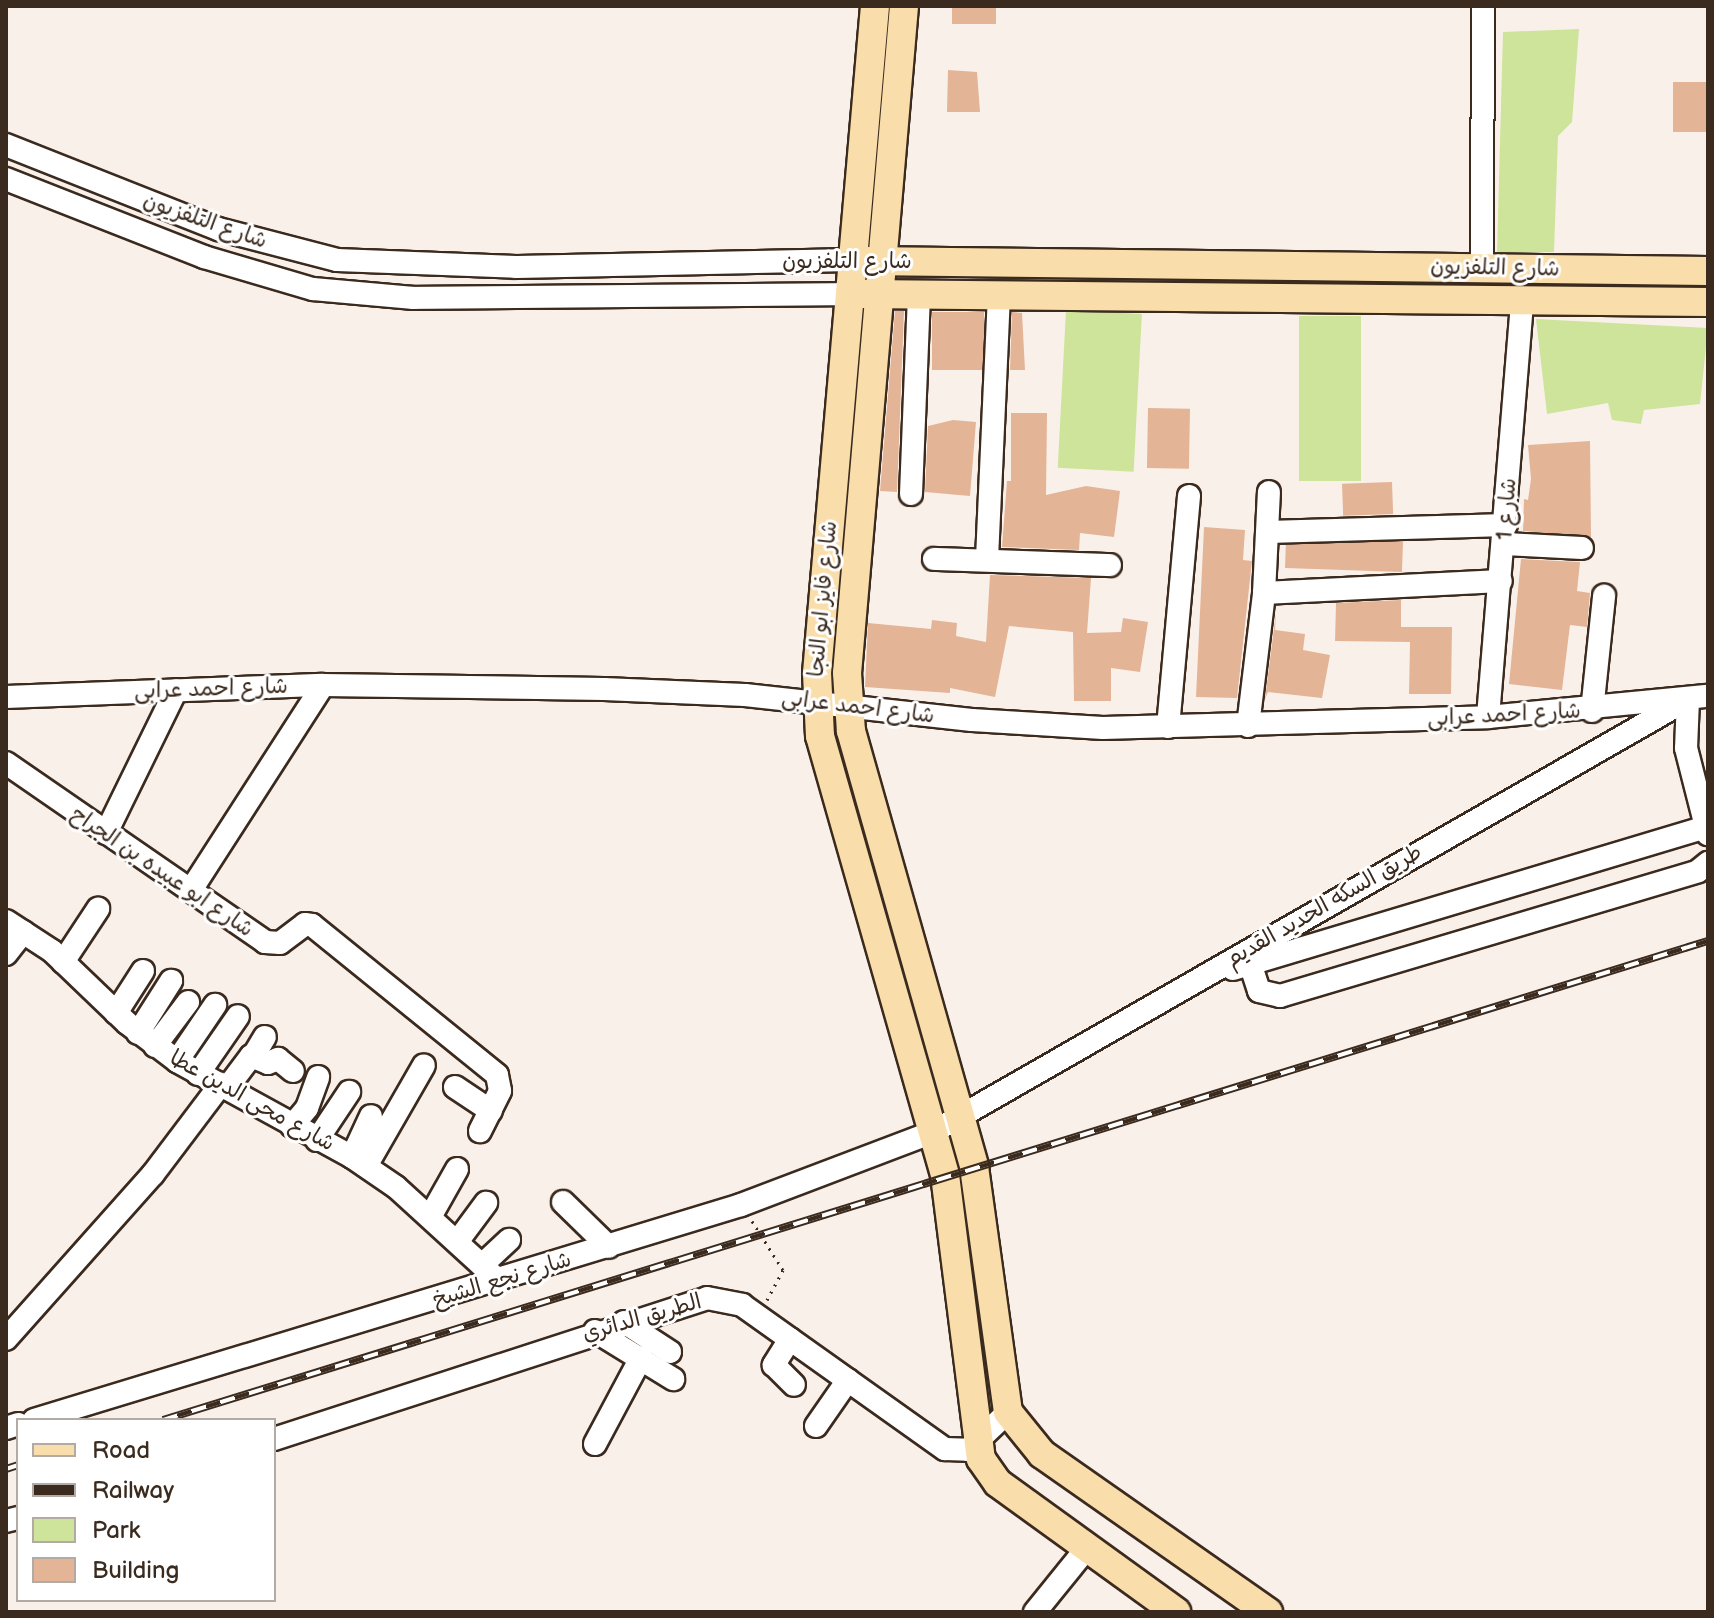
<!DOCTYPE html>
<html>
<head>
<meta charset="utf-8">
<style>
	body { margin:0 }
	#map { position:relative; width:1714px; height:1618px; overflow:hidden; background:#faf0ea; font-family:"Balsamiq Sans","Playpen Sans Arabic",sans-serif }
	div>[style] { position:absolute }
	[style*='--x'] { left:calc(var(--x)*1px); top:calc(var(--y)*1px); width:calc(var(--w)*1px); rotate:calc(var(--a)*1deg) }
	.green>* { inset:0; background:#cde49a; transform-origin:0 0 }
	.building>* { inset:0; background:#e4b496; transform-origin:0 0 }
	.path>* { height:3px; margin-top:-1.5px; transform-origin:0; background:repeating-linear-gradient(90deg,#3b2a1e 0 2px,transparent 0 8px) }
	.roads { filter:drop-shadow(2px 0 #3b2a1e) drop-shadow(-2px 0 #3b2a1e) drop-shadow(0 2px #3b2a1e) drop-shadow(0 -2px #3b2a1e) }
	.minor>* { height:22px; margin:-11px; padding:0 11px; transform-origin:11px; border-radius:11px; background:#fff }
	.major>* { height:28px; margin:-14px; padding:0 14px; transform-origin:14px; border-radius:14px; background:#f9deab }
	.rail>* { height:8px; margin-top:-4px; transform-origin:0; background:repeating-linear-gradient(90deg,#fff 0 15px,#3b2a1e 0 30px); box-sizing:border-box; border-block:2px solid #3b2a1e }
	span { translate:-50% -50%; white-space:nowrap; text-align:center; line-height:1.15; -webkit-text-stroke:6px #fff; paint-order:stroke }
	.street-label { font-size:22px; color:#3b2a1e }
	.frame { position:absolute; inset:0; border:8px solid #3b2a1e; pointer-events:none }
	.legend { position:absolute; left:16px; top:1418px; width:260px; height:184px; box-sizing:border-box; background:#fff; border:2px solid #b1aaa5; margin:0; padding:10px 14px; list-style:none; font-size:24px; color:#3b2a1e }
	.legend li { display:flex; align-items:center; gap:16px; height:40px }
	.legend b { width:40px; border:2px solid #b1aaa5 }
</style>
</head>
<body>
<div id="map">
	<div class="green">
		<i style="clip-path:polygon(1579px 29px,1572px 122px,1558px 136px,1554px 252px,1497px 253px,1503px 32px)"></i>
		<i style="left:1066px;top:310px;width:76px;height:158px;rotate:3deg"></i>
		<i style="left:1299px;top:316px;width:62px;height:165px"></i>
		<i style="clip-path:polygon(1536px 319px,1708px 328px,1700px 404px,1644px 410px,1641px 424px,1612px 420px,1608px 403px,1547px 414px)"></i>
	</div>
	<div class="building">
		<i style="left:952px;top:6px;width:44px;height:18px"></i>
		<i style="clip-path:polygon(948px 70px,977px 72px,980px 112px,947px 112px)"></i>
		<i style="left:1708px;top:82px;width:50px;height:35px;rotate:90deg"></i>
		<i style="clip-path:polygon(895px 311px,904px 311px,897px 492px,880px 491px)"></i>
		<i style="left:932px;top:312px;width:52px;height:58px"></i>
		<i style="clip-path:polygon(1012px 312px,1022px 313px,1025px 370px,1010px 370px)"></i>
		<i style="left:1148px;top:408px;width:42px;height:60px;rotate:1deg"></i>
		<i style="clip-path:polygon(1011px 413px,1047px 413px,1046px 495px,1086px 486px,1120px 491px,1114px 537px,1080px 533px,1079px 550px,1002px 547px,1007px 481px,1011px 481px)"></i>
		<i style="clip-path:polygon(953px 420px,976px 422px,970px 496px,925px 492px,928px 426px)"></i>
		<i style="clip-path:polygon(1590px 441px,1591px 537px,1523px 531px,1524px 499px,1528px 500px,1531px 479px,1528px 445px)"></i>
		<i style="left:1392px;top:482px;width:32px;height:50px;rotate:88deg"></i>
		<i style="clip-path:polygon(1204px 527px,1245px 530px,1243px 560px,1252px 561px,1237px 698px,1196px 697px)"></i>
		<i style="left:1403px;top:542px;width:30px;height:117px;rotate:92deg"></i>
		<i style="clip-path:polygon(1521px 559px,1580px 562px,1577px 591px,1590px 593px,1587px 627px,1570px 625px,1562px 690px,1509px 684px)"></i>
		<i style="clip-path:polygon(990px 575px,1091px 578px,1087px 633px,1121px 632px,1123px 618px,1148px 622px,1140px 672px,1111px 668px,1111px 701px,1074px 701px,1073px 632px,1009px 626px,995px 697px,950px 688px,950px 693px,865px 687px,868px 623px,931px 629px,932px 620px,957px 623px,956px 636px,986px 642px)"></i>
		<i style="clip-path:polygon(1401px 600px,1401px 627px,1452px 627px,1451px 694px,1409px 694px,1410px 642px,1335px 641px,1336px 603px)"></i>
		<i style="clip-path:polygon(1276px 613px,1275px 630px,1305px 634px,1303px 650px,1330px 655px,1322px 698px,1268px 692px,1265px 699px)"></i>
	</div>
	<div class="path">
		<i style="--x:752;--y:1221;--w:58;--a:57.7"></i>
		<i style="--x:783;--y:1270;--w:34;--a:118"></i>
	</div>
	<div class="roads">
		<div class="minor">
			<i style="--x:6;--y:145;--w:228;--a:21.6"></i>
			<i style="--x:218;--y:229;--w:123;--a:14.6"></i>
			<i style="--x:337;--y:260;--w:179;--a:2.2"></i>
			<i style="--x:516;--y:267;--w:336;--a:-1.2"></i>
			<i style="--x:6;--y:179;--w:213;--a:21.5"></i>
			<i style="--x:204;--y:257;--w:114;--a:16.4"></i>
			<i style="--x:313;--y:289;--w:101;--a:5.1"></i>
			<i style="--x:414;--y:298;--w:435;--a:-0.5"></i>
			<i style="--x:1482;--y:267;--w:261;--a:-89.8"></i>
			<i style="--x:911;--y:494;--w:200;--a:-87.7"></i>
			<i style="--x:1268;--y:532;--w:238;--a:-1.7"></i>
			<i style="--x:1505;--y:544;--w:77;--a:3"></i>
			<i style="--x:934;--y:559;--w:176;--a:2"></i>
			<i style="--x:987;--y:559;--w:264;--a:-87.4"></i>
			<i style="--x:1264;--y:593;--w:237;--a:-2.9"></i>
			<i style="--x:6;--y:697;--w:317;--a:-2.2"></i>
			<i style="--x:323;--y:685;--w:281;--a:0.8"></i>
			<i style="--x:604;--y:689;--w:141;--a:2.4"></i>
			<i style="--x:745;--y:695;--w:228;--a:6.3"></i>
			<i style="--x:972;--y:720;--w:131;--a:3.5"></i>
			<i style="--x:1103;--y:728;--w:385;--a:-1.6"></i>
			<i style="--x:1488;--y:717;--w:221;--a:-5.5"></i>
			<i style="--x:1688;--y:699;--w:49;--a:92.3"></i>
			<i style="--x:1686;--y:748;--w:89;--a:75.7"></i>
			<i style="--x:1592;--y:711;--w:116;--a:-84"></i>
			<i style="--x:1488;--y:717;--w:418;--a:-85.3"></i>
			<i style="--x:1248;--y:726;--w:134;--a:-83.1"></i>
			<i style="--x:1264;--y:593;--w:101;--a:-87.2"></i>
			<i style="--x:1168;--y:727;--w:232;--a:-84.8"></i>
			<i style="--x:6;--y:763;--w:315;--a:34.6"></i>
			<i style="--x:265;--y:942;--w:15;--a:4"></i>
			<i style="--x:280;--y:943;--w:31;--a:-37"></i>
			<i style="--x:305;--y:924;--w:7;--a:8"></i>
			<i style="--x:312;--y:925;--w:238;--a:39"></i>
			<i style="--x:497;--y:1075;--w:16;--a:79"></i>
			<i style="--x:500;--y:1091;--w:45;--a:116.6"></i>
			<i style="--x:106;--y:833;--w:159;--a:-63.9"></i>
			<i style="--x:191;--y:890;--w:244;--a:-57.2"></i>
			<i style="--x:6;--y:921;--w:55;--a:33.1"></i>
			<i style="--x:52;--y:951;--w:104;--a:43.8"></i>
			<i style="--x:127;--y:1023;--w:63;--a:37.2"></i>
			<i style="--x:177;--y:1061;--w:200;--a:28.7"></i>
			<i style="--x:352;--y:1157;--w:53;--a:34.3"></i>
			<i style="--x:396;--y:1187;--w:139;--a:42.4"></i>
			<i style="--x:6;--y:954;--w:28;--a:-52"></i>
			<i style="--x:63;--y:962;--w:64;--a:-56.6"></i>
			<i style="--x:1250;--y:963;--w:29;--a:72"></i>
			<i style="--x:1259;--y:991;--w:22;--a:13"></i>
			<i style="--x:1280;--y:996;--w:436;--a:-16.6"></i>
			<i style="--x:1698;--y:871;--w:13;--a:-39"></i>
			<i style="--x:1233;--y:969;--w:494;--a:-16.7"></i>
			<i style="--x:116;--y:1013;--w:50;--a:-57.3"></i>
			<i style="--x:138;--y:1033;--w:62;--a:-57.6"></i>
			<i style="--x:155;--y:1046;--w:55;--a:-53.1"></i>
			<i style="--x:254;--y:1055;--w:21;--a:-59"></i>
			<i style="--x:177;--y:1061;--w:68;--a:-55.8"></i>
			<i style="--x:198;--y:1074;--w:70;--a:-55.4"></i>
			<i style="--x:455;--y:1087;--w:43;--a:33.7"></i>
			<i style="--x:227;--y:1088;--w:40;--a:-53"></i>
			<i style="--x:251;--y:1056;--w:18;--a:22"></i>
			<i style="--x:268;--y:1063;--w:11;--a:-22"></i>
			<i style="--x:278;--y:1059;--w:19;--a:39"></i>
			<i style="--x:292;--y:1126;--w:23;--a:-50"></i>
			<i style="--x:307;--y:1108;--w:33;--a:-70"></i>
			<i style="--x:317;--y:1140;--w:58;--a:-56.3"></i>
			<i style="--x:352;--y:1157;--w:45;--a:-65.1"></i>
			<i style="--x:366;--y:1166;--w:116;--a:-60.1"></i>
			<i style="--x:563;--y:1202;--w:64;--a:44.4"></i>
			<i style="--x:430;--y:1217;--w:55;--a:-60.6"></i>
			<i style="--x:457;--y:1242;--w:49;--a:-53.4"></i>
			<i style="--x:482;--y:1265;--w:37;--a:-43"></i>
			<i style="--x:624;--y:1322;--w:55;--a:33.1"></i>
			<i style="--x:595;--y:1331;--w:92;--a:31.6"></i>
			<i style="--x:6;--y:1339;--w:221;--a:-48.3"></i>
			<i style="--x:153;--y:1174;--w:113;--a:-52.9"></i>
			<i style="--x:790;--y:1339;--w:31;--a:122"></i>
			<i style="--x:774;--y:1365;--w:28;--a:45"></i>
			<i style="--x:34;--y:1420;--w:739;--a:-16.91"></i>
			<i style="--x:741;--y:1205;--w:205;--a:-20.8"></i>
			<i style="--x:933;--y:1132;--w:870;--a:-29.83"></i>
			<i style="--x:816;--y:1426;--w:56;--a:-55.2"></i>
			<i style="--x:6;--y:1428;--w:13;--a:-18"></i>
			<i style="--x:274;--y:1439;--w:455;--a:-18"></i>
			<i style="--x:707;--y:1298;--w:36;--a:11"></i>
			<i style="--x:742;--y:1305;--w:249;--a:35.4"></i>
			<i style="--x:945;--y:1449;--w:23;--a:2"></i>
			<i style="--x:968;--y:1450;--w:55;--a:-43.5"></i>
			<i style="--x:595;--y:1444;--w:98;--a:-61.9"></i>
			<i style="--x:6;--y:1521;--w:12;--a:-14"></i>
			<i style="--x:1035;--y:1612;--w:81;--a:-51"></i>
		</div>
		<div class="major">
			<i style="--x:875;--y:6;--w:670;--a:94.97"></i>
			<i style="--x:817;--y:673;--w:63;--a:87.3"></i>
			<i style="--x:820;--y:736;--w:456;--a:74.1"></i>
			<i style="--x:945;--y:1175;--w:286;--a:82.8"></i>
			<i style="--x:981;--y:1459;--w:29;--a:55"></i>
			<i style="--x:998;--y:1483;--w:220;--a:35.9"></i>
			<i style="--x:904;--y:6;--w:669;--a:94.88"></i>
			<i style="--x:847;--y:673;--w:58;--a:86.1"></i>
			<i style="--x:851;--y:731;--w:453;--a:74.2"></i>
			<i style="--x:974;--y:1167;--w:247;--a:82.1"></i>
			<i style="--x:1008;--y:1412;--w:54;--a:51"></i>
			<i style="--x:1042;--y:1454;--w:276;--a:35"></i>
			<i style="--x:865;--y:261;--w:843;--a:0.68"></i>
			<i style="--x:862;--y:294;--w:846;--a:0.54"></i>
		</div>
	</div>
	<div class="rail">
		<i style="--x:163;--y:1420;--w:1618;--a:-17.23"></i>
		<i style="--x:6;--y:1469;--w:13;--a:-18"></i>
	</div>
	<div class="street-label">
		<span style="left:205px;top:221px;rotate:19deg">شارع التلفزيون</span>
		<span style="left:847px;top:262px">شارع التلفزيون</span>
		<span style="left:1495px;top:268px;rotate:1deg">شارع التلفزيون</span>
		<span style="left:1507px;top:509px;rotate:-86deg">شارع 1</span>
		<span style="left:823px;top:599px;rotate:-85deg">شارع فايز ابو النجا</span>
		<span style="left:211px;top:689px;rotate:-2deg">شارع احمد عرابى</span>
		<span style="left:858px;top:707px;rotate:7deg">شارع احمد عرابى</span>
		<span style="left:1504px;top:715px;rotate:-3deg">شارع احمد عرابى</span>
		<span style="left:162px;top:872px;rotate:34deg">شارع ابو عبيده بن الجراح</span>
		<span style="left:1324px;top:906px;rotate:-30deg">طريق السكه الحديد القديم</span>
		<span style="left:252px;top:1101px;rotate:29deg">شارع محى الدين عطا</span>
		<span style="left:502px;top:1280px;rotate:-17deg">شارع نجع الشيخ</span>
		<span style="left:642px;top:1318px;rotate:-16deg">الطريق الدائري</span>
	</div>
	<div class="frame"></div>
	<ul class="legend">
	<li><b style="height:10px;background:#f9deab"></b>Road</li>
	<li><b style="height:10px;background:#3b2a1e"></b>Railway</li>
	<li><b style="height:22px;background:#cde49a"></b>Park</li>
	<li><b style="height:22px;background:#e4b496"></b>Building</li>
	</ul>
</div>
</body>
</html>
